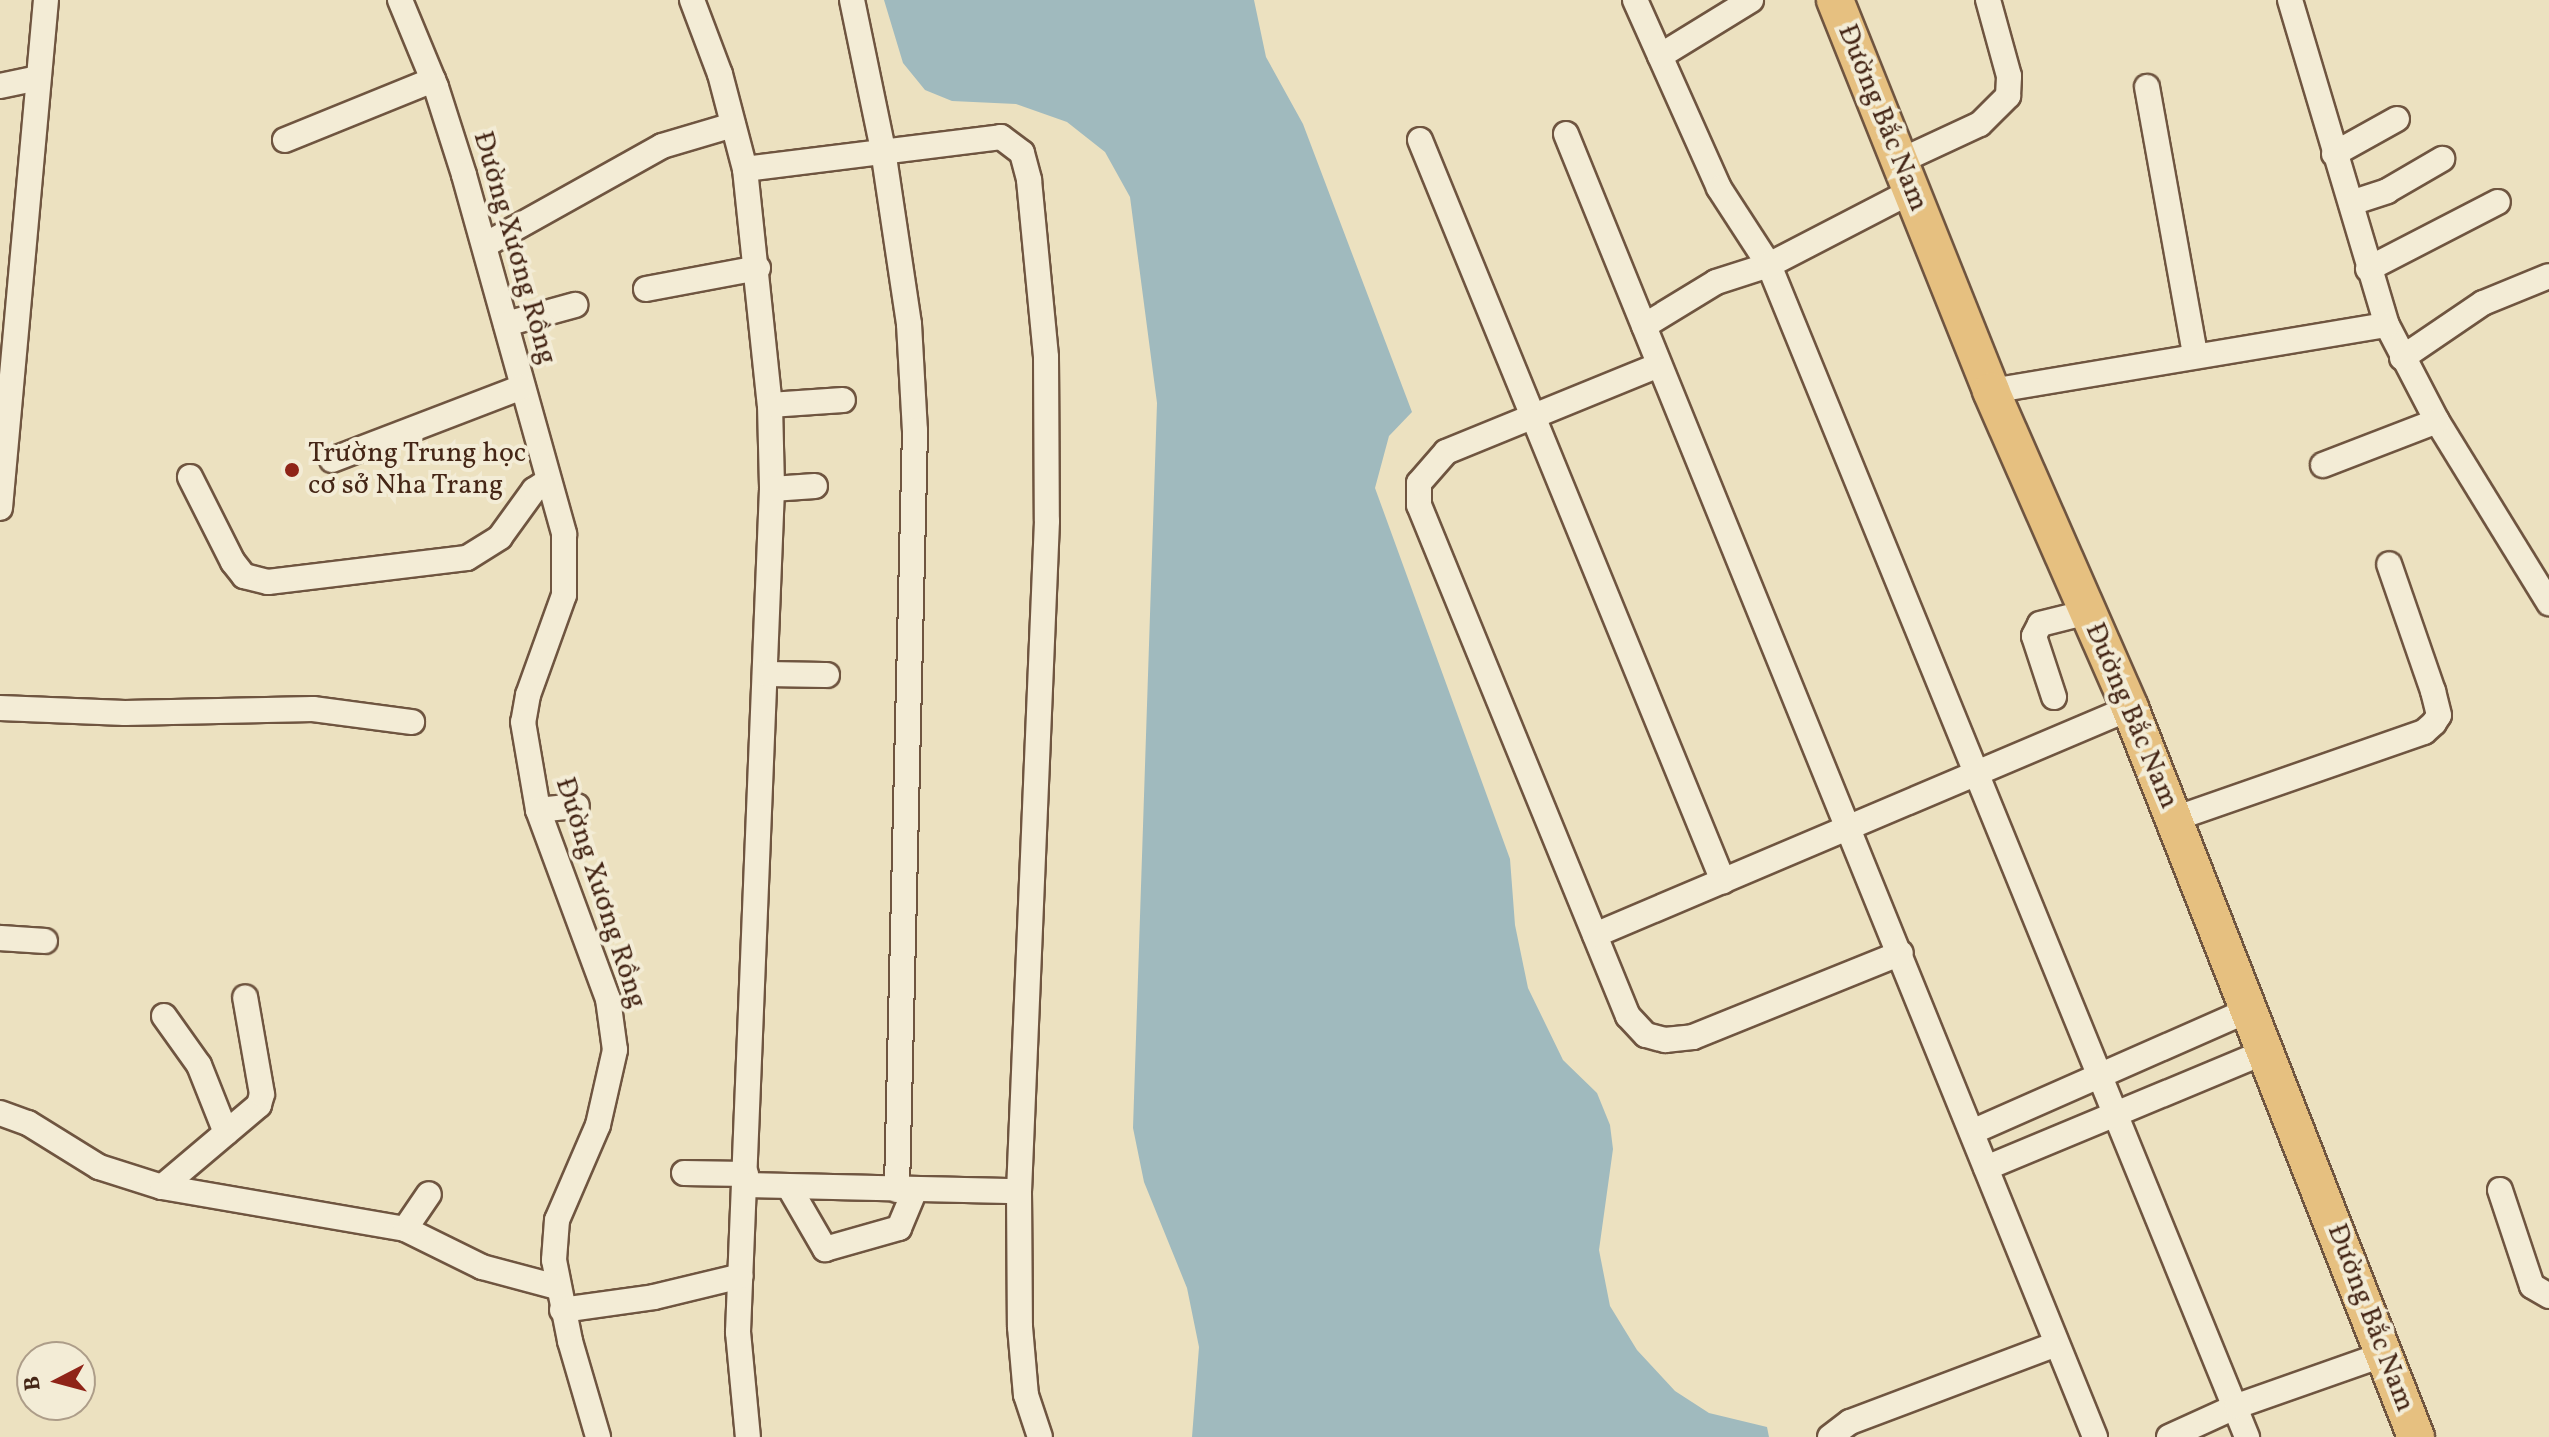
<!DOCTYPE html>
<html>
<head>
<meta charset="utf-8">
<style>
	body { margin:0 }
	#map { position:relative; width:2549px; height:1437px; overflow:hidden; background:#ece1c0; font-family:Vollkorn,serif }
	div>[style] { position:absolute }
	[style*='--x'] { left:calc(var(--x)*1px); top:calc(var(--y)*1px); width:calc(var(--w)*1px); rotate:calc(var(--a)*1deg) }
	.water>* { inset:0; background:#a0babe }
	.roads { filter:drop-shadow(2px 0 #6f5540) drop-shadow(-2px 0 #6f5540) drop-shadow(0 2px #6f5540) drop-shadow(0 -2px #6f5540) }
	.minor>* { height:24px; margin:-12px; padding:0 12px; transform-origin:12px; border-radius:12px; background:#f3ecd6 }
	.highway>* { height:36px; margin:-18px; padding:0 18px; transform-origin:18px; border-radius:18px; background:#e6c080 }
	.dots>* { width:22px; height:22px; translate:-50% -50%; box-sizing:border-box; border:4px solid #f3ecd6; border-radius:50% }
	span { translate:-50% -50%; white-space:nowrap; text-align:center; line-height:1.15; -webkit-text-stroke:8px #f3ecd6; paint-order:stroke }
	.street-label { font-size:28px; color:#452616 }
	.poi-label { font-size:28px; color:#452616 }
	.left { translate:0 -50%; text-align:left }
	.north { position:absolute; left:16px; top:1341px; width:80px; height:80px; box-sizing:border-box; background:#f3ecd6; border:2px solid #ad9d89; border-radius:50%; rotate:264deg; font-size:22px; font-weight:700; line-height:32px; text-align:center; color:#452616 }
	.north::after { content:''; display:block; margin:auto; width:28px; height:36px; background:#8f2418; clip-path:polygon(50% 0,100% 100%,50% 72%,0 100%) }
</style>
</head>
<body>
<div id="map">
	<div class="water">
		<i style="clip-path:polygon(884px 0,1254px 0,1266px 57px,1303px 124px,1412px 412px,1389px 436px,1375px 488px,1510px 859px,1515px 925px,1528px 988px,1563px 1060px,1597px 1093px,1610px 1125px,1613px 1149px,1599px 1250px,1610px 1306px,1637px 1350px,1675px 1391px,1709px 1413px,1767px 1427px,1769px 1437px,1192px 1437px,1199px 1347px,1187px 1288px,1144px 1182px,1133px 1128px,1157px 403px,1130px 197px,1105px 152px,1067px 122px,1016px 104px,952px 101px,925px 90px,903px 63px)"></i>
	</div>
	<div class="roads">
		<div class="minor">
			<i style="--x:400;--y:0;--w:94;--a:67.5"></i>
			<i style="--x:436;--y:87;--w:92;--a:72.3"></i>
			<i style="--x:464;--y:175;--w:373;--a:74.4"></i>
			<i style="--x:564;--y:534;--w:61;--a:90"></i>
			<i style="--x:564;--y:595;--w:106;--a:109.8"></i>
			<i style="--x:528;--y:695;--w:27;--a:100"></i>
			<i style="--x:523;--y:722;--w:89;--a:80.3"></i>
			<i style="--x:538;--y:810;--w:202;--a:69.7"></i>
			<i style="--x:608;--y:999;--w:51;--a:82.2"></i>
			<i style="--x:615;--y:1050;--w:77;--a:102.8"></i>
			<i style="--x:598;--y:1125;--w:103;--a:113.3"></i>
			<i style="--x:557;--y:1220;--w:40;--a:94.3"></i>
			<i style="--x:554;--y:1260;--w:83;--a:78.8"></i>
			<i style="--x:570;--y:1341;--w:100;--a:73.7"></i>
			<i style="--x:692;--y:0;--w:79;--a:69.3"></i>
			<i style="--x:720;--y:74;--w:98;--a:75.3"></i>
			<i style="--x:745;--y:169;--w:237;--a:84"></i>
			<i style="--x:770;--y:405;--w:84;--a:88.6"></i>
			<i style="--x:772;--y:489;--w:844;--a:92.31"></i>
			<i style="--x:738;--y:1332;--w:105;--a:84.6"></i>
			<i style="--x:852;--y:0;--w:153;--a:78.3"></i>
			<i style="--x:883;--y:150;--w:176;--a:81.5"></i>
			<i style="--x:909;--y:324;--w:106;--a:86.8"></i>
			<i style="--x:915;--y:430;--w:760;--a:91.36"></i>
			<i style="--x:1635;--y:0;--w:206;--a:65.9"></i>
			<i style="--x:1719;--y:188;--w:92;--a:57"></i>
			<i style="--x:1769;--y:265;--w:1266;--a:67.81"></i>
			<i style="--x:2290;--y:0;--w:339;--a:73.4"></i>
			<i style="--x:2387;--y:325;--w:108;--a:62.5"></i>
			<i style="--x:2437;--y:421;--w:214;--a:58.4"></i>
			<i style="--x:1660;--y:56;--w:107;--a:-31.6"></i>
			<i style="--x:0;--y:86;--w:39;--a:-12"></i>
			<i style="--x:2147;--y:87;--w:272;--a:79.8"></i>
			<i style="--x:1566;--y:134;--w:1406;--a:67.9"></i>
			<i style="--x:285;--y:140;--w:160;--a:-22.1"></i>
			<i style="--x:1420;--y:140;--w:801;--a:67.76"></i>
			<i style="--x:2334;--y:154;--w:72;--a:-29.1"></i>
			<i style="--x:1898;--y:162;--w:90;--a:-24.9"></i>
			<i style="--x:1980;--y:124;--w:40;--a:-45"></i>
			<i style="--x:2008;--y:96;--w:20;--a:-87"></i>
			<i style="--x:2009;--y:76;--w:79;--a:-105.4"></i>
			<i style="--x:745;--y:169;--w:258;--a:-7.1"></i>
			<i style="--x:1001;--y:137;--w:26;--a:37"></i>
			<i style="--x:1022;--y:153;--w:28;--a:75"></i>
			<i style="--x:1029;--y:180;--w:178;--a:84.5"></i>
			<i style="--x:1046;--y:357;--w:164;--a:89.7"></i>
			<i style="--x:1047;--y:521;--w:671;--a:92.39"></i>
			<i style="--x:1019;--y:1191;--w:136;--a:89.6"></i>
			<i style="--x:1020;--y:1327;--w:68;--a:85"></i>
			<i style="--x:1026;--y:1395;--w:44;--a:71.6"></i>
			<i style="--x:2351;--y:203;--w:38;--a:-18"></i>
			<i style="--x:2387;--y:191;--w:64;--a:-30.2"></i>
			<i style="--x:485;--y:245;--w:203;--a:-29.2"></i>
			<i style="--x:662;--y:146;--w:74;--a:-16.5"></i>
			<i style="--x:2368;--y:269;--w:146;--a:-27.3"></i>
			<i style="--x:646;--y:289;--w:114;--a:-10.6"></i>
			<i style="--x:506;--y:324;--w:72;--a:-15.4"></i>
			<i style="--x:1644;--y:326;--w:84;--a:-31.4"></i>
			<i style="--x:1716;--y:282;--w:56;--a:-17.8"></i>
			<i style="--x:1769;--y:265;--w:161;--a:-27.4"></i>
			<i style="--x:2402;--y:358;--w:98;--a:-34.2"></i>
			<i style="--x:2483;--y:303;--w:71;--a:-22.2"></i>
			<i style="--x:1659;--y:365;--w:230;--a:157.8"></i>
			<i style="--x:1446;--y:452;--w:41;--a:131.1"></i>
			<i style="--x:1419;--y:483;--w:22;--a:90"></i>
			<i style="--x:1419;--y:505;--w:552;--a:67.76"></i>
			<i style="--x:1628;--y:1016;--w:26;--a:47"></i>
			<i style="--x:1646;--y:1035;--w:20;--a:15"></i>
			<i style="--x:1665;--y:1040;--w:28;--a:-6"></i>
			<i style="--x:1693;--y:1037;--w:224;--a:-22"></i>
			<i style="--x:1991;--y:391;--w:401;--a:-9.5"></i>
			<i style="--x:770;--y:405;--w:73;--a:-3.9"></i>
			<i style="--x:332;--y:460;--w:204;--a:-21"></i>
			<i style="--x:2323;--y:465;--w:122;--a:-21.1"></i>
			<i style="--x:190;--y:477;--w:95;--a:63.2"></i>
			<i style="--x:233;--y:562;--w:18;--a:52"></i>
			<i style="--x:244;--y:576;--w:25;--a:14"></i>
			<i style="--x:268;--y:582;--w:200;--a:-6.9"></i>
			<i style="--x:467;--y:558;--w:39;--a:-32"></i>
			<i style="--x:500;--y:537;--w:58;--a:-54.1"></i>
			<i style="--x:534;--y:490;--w:17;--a:-33"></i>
			<i style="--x:772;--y:489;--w:43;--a:-4"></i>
			<i style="--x:0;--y:508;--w:510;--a:-84.83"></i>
			<i style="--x:765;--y:674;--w:62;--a:0.9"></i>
			<i style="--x:2054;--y:697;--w:64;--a:-108.2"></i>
			<i style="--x:2034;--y:636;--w:13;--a:-63"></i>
			<i style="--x:2040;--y:624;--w:49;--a:-14"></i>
			<i style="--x:0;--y:708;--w:125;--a:2.3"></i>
			<i style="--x:125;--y:713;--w:188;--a:-1.2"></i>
			<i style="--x:313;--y:709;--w:100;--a:7.5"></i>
			<i style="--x:538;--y:810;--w:39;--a:-6"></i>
			<i style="--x:2174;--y:819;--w:265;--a:-19.2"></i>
			<i style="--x:2424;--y:732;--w:13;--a:-42"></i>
			<i style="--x:2434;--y:723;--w:9;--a:-58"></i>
			<i style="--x:2439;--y:715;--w:25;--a:-104"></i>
			<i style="--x:2433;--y:691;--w:134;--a:-109.1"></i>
			<i style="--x:1595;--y:935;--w:581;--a:-22.99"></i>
			<i style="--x:0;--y:938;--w:45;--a:3.8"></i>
			<i style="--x:164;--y:1016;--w:60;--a:54.5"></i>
			<i style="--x:199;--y:1065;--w:73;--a:68.3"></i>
			<i style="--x:0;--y:1113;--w:30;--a:20"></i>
			<i style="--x:28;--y:1123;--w:84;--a:31.8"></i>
			<i style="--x:99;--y:1167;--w:66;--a:17.6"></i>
			<i style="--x:162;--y:1187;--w:247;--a:9.8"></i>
			<i style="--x:405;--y:1229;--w:86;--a:26.3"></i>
			<i style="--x:482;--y:1267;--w:78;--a:14.9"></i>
			<i style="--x:1972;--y:1132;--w:303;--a:-23.8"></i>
			<i style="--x:1986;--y:1168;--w:304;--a:-22.6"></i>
			<i style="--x:684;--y:1173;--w:62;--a:0.9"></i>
			<i style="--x:746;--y:1185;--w:273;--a:1.3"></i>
			<i style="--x:162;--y:1187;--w:127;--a:-40.2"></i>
			<i style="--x:259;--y:1105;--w:11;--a:-75"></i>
			<i style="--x:262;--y:1094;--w:98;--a:-99.9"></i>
			<i style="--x:789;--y:1187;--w:72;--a:59.9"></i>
			<i style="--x:825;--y:1249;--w:77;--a:-15.8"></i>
			<i style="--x:899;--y:1228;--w:41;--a:-67.2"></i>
			<i style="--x:2500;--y:1190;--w:101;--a:71.6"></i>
			<i style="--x:2532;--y:1286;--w:20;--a:30"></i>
			<i style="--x:405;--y:1229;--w:42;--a:-55.6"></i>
			<i style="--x:562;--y:1310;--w:93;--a:-8"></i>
			<i style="--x:654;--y:1297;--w:89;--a:-13.6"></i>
			<i style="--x:1830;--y:1437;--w:25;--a:-37"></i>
			<i style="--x:1850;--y:1422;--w:220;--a:-20.7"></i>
			<i style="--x:2169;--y:1437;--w:75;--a:-24.5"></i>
			<i style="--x:2237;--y:1406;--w:157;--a:-19.4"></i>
		</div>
		<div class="highway">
			<i style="--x:1835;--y:0;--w:421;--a:68.2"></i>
			<i style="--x:1991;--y:391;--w:346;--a:66.3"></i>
			<i style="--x:2130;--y:708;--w:783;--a:68.58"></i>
		</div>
	</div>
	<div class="dots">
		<i style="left:292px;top:470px;background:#8f2418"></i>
	</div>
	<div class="street-label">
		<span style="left:1882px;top:118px;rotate:68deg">Đường Bắc Nam</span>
		<span style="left:514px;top:248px;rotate:74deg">Đường Xương Rồng</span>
		<span style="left:2131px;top:716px;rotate:67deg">Đường Bắc Nam</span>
		<span style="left:600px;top:893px;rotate:72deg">Đường Xương Rồng</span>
		<span style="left:2370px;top:1318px;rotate:69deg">Đường Bắc Nam</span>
	</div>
	<div class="poi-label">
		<span class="left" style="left:308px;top:470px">Trường Trung học<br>cơ sở Nha Trang</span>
	</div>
	<div class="north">B</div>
</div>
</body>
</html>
